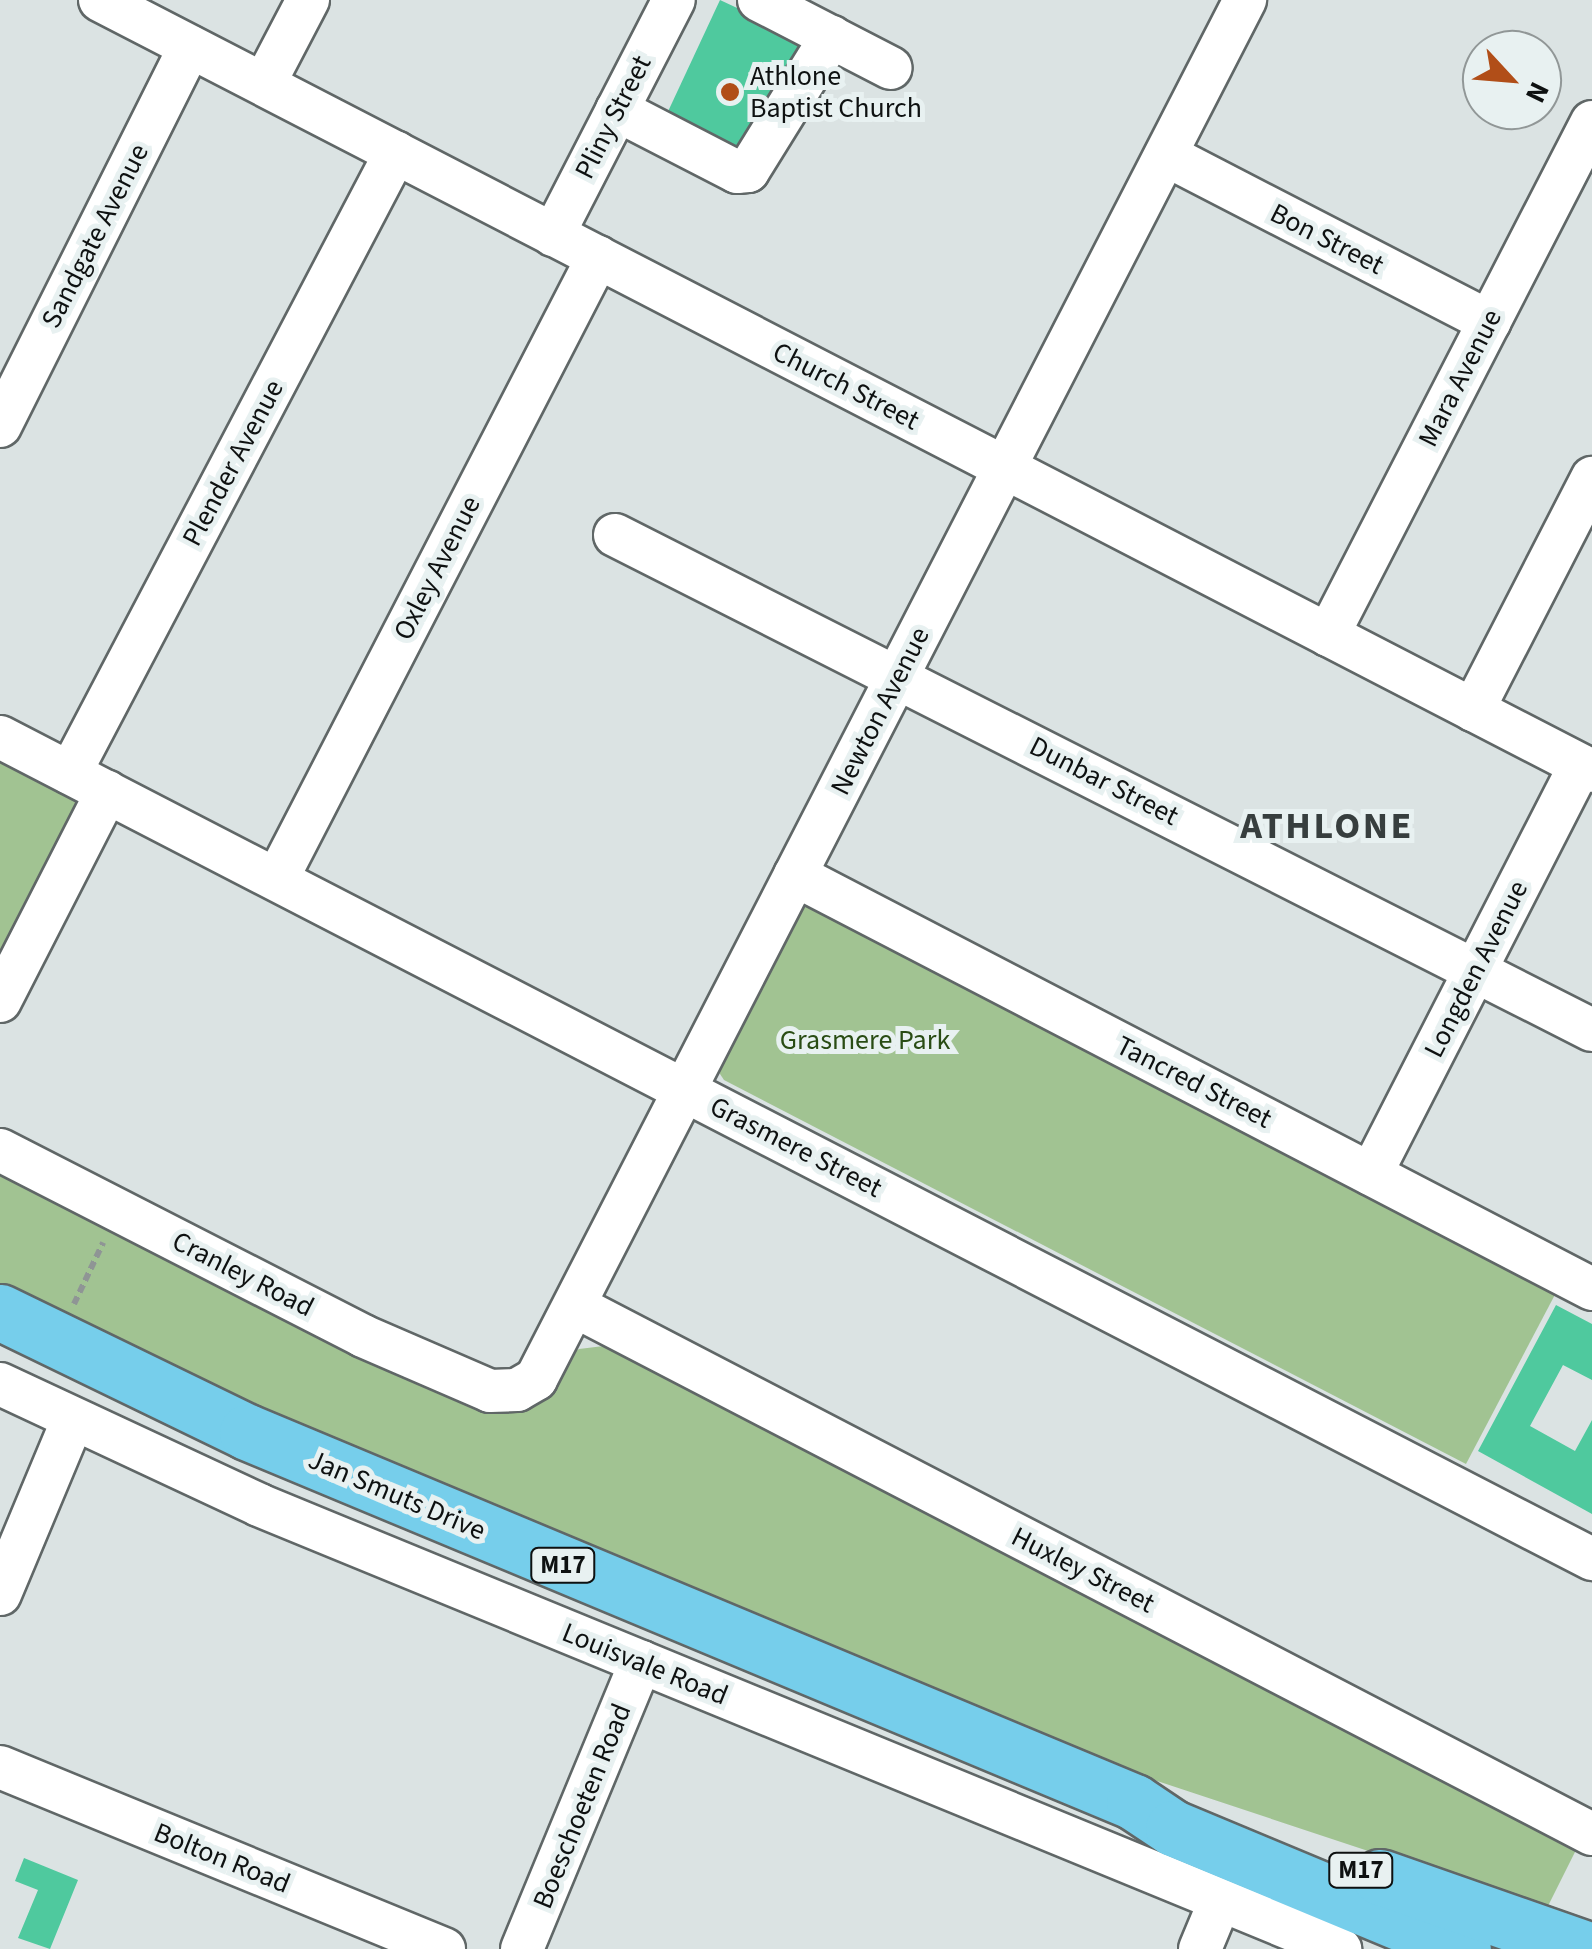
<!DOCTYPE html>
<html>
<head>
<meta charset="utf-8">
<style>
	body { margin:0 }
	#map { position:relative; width:1592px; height:1949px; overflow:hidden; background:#dbe3e3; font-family:"Source Sans 3",sans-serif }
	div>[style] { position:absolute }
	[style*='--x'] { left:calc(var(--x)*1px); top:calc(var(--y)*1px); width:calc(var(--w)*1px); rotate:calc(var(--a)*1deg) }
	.green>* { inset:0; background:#a1c392 }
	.building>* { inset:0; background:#4fc99e; transform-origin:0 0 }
	.path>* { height:6px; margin-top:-3px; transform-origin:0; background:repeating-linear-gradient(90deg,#8f9595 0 8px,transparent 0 13px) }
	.roads { filter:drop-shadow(2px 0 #606767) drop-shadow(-2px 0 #606767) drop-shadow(0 2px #606767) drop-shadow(0 -2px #606767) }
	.minor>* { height:42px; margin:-21px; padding:0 21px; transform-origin:21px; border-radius:21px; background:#fff }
	.major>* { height:55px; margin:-27.5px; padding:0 27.5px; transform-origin:27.5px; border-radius:27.5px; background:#76ceeb }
	.dots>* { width:28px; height:28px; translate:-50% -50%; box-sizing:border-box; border:5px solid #e8f1f1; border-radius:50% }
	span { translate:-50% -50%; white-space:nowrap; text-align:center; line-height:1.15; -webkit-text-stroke:10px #e8f1f1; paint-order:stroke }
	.shield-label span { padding:2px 8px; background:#e8f1f1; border:2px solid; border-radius:8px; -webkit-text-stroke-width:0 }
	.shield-label { font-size:25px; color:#0e1111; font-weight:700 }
	.poi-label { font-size:28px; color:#0e1111 }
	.left { translate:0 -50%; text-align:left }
	.street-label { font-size:28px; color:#0e1111 }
	.park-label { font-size:28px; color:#294c14 }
	.district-label { font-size:38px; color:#373e3e; font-weight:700; letter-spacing:2.5px }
	.north { position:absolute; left:1462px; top:30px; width:100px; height:100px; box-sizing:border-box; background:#e8f1f1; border:2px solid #919797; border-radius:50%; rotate:116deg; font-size:28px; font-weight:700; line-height:40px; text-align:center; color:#0e1111 }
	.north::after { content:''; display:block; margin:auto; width:35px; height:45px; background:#b14e18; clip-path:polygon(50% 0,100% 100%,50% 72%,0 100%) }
</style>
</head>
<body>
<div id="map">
	<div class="green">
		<i style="clip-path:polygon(0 753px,81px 794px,0 954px)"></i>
		<i style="clip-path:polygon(804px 900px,1559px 1287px,1466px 1464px,724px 1080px,718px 1071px)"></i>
		<i style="clip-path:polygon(0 1165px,490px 1406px,579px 1349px,612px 1345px,1580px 1842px,1546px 1910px,1130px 1772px,315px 1432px,0 1283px)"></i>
	</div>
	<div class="building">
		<i style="left:720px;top:0;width:97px;height:133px;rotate:25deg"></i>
		<i style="clip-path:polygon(1556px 1305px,1592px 1324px,1592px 1380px,1563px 1365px,1530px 1426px,1575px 1451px,1592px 1420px,1592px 1514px,1478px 1451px)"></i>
		<i style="clip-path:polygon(24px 1858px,78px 1880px,50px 1949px,18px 1938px,38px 1890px,15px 1881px)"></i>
	</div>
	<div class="path">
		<i style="--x:74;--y:1304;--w:68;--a:-64.6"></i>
	</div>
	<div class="roads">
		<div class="minor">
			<i style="--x:100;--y:0;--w:1679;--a:27.33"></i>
			<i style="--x:759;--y:0;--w:148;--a:27.3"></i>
			<i style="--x:264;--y:84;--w:95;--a:-62.4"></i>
			<i style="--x:617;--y:110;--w:135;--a:27.3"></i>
			<i style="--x:737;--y:172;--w:11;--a:-5"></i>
			<i style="--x:748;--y:171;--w:158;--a:-58.2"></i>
			<i style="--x:1166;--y:155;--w:364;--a:27.3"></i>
			<i style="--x:553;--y:235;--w:264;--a:-62.8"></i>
			<i style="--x:0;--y:426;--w:424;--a:-63.4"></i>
			<i style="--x:615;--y:535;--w:1095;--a:26.87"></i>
			<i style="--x:1328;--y:635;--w:577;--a:-62.77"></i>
			<i style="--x:1473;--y:710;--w:261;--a:-62.8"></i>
			<i style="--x:0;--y:737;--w:1792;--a:27.31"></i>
			<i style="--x:70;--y:773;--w:701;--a:-62.3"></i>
			<i style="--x:795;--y:875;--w:898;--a:27.45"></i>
			<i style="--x:277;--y:879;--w:700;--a:-62.7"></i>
			<i style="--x:0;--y:1001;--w:235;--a:-62.9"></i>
			<i style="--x:0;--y:1150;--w:408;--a:27.1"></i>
			<i style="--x:363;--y:1336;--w:138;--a:23.4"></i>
			<i style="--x:490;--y:1391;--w:27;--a:-2"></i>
			<i style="--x:517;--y:1390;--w:22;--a:-30"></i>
			<i style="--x:536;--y:1379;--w:1551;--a:-62.79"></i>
			<i style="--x:1371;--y:1174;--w:459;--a:-62.9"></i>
			<i style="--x:575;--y:1306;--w:1146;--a:27.44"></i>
			<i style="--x:0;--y:1384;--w:286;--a:25"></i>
			<i style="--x:259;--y:1505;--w:1169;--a:22.33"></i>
			<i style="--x:0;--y:1594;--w:186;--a:-67.3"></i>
			<i style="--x:0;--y:1767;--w:480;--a:22.3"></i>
			<i style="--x:522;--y:1949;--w:311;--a:-67.5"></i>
			<i style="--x:1200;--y:1949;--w:52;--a:-67.4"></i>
		</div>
		<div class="major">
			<i style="--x:0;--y:1312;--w:275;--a:25.9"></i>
			<i style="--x:247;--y:1432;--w:961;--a:22.64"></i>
			<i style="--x:1134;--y:1802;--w:47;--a:33.7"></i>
			<i style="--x:1173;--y:1828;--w:314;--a:22.6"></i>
			<i style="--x:1380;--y:1877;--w:218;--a:19.3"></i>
		</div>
	</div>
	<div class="dots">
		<i style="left:730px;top:92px;background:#b14e18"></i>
	</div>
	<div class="shield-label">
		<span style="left:563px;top:1565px">M17</span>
		<span style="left:1361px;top:1870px">M17</span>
	</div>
	<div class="poi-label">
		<span class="left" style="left:750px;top:92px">Athlone<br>Baptist Church</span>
	</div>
	<div class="street-label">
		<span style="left:613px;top:117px;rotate:-63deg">Pliny Street</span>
		<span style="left:95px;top:236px;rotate:-63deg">Sandgate Avenue</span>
		<span style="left:1327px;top:239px;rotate:27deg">Bon Street</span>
		<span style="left:1460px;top:378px;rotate:-63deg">Mara Avenue</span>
		<span style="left:846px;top:386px;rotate:27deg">Church Street</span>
		<span style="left:233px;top:463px;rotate:-62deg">Plender Avenue</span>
		<span style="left:437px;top:568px;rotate:-63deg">Oxley Avenue</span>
		<span style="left:880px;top:711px;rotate:-63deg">Newton Avenue</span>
		<span style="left:1104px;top:781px;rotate:27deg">Dunbar Street</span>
		<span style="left:1476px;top:969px;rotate:-63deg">Longden Avenue</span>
		<span style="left:1194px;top:1082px;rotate:27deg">Tancred Street</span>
		<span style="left:796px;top:1147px;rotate:27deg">Grasmere Street</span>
		<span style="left:243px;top:1274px;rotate:27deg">Cranley Road</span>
		<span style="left:397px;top:1495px;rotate:23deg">Jan Smuts Drive</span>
		<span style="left:1083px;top:1570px;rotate:27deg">Huxley Street</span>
		<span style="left:645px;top:1664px;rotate:22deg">Louisvale Road</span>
		<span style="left:582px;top:1806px;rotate:-68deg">Boeschoeten Road</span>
		<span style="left:222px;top:1858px;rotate:22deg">Bolton Road</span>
	</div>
	<div class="park-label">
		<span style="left:865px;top:1040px">Grasmere Park</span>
	</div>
	<div class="district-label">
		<span style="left:1327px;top:827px">ATHLONE</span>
	</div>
	<div class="north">N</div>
</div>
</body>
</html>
